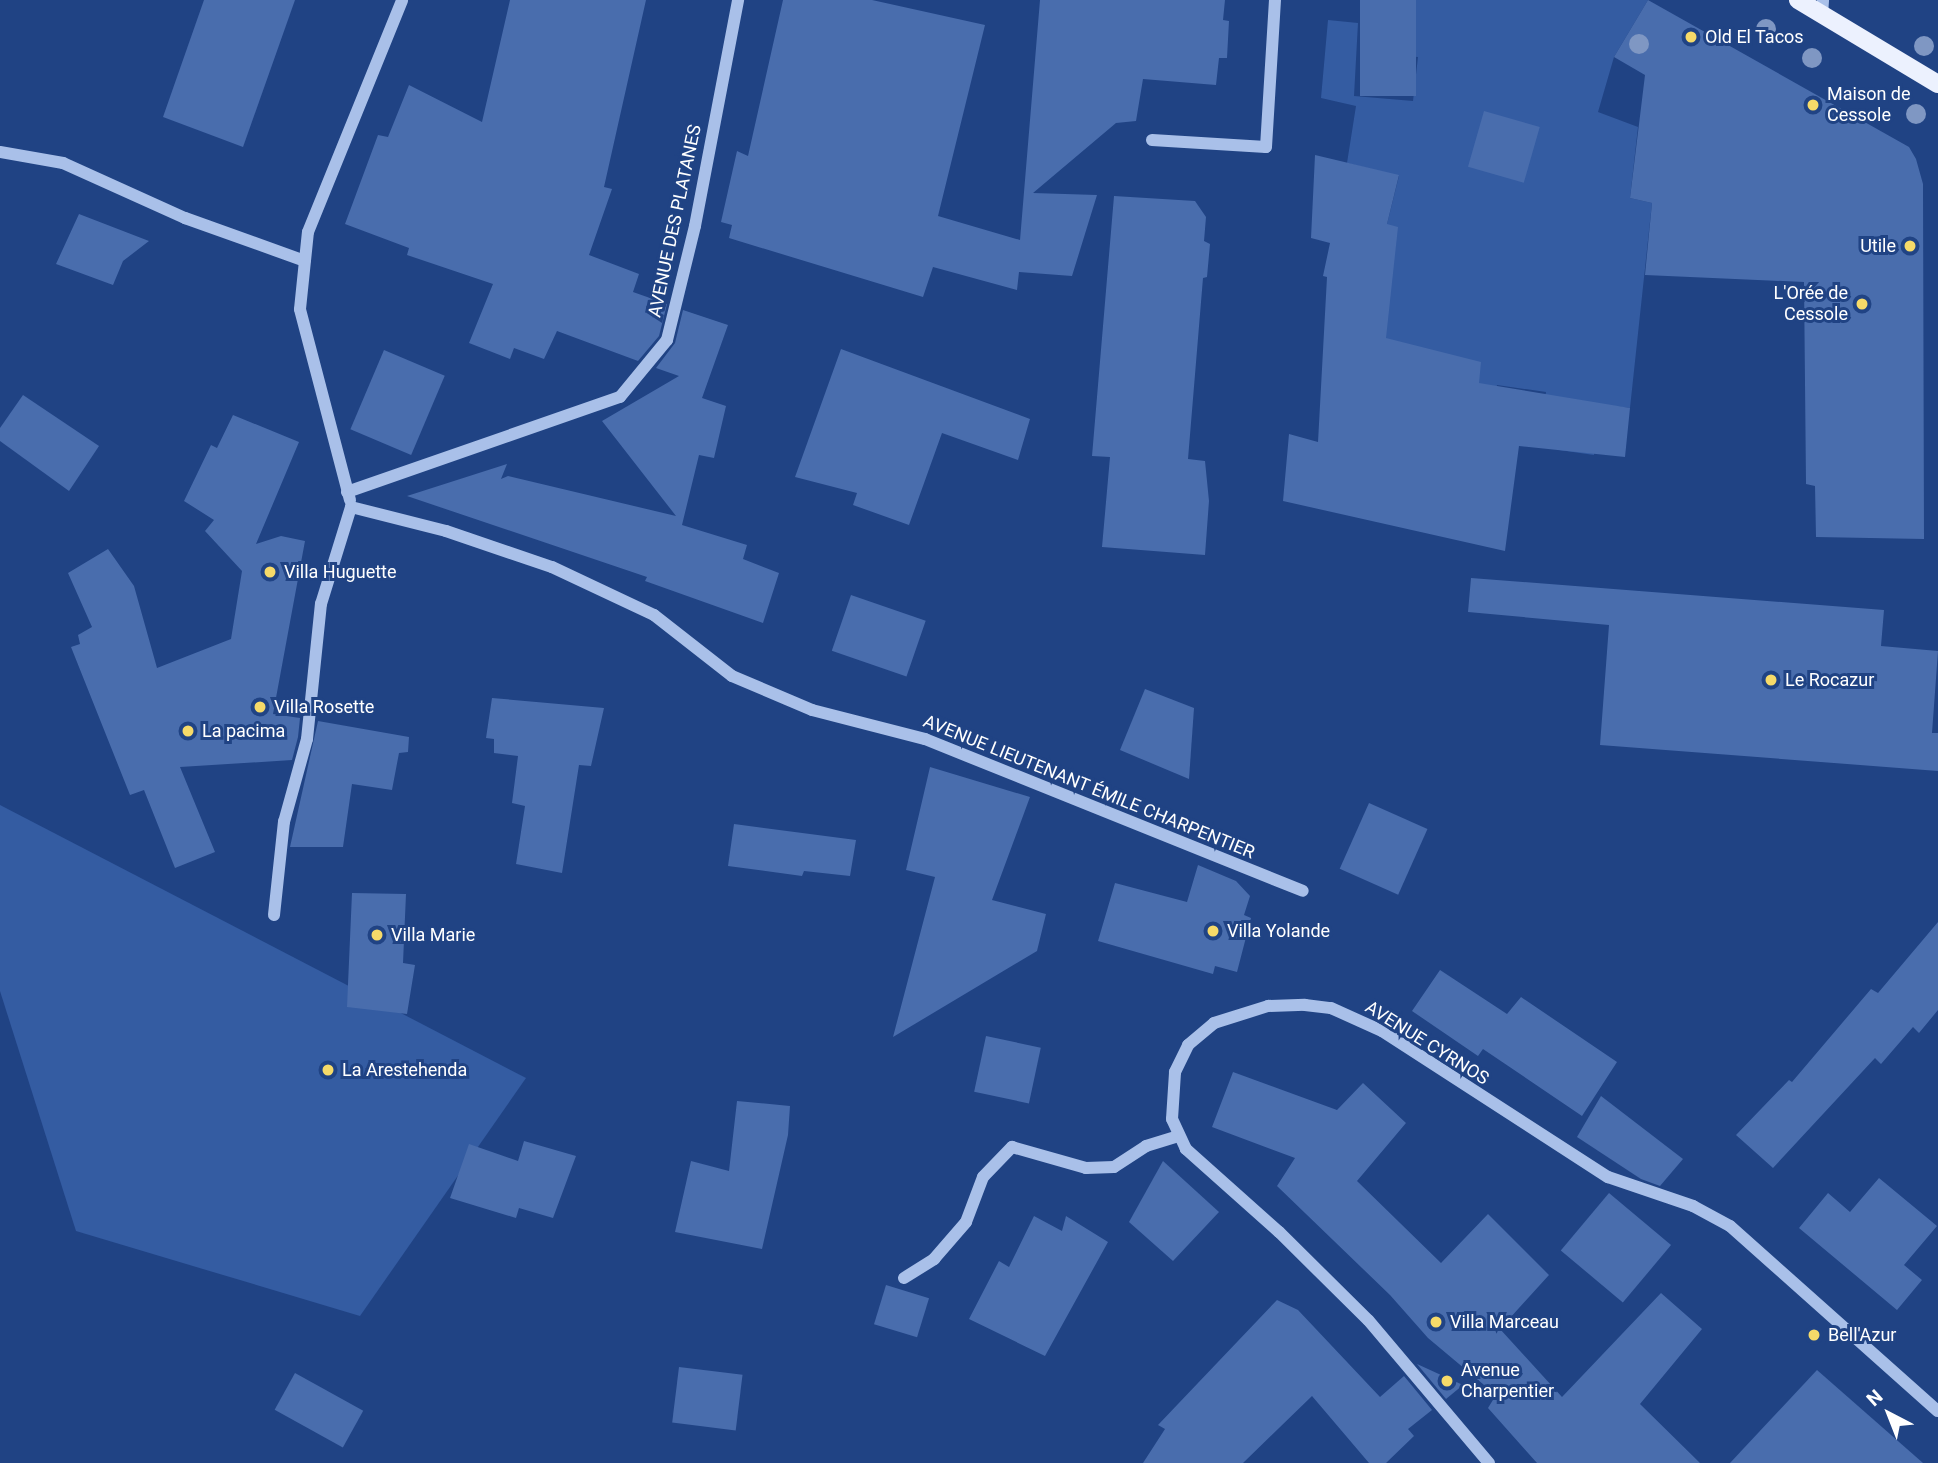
<!DOCTYPE html>
<html>
<head>
<meta charset="utf-8">
<style>
	body { margin:0 }
	#map { position:relative; width:1938px; height:1463px; overflow:hidden; background:#204384; font-family:Roboto,sans-serif }
	div>[style] { position:absolute }
	[style*='--x'] { left:calc(var(--x)*1px); top:calc(var(--y)*1px); width:calc(var(--w)*1px); rotate:calc(var(--a)*1deg) }
	.green>* { inset:0; background:#345ca2 }
	.building>* { inset:0; background:#496dad; transform-origin:0 0 }
	.minor>* { height:12px; margin:-6px; padding:0 6px; transform-origin:6px; border-radius:6px; background:#a9c0e9 }
	.major>* { height:18px; margin:-9px; padding:0 9px; transform-origin:9px; border-radius:9px; background:#ecf1fe }
	.trees>* { width:20px; height:20px; margin:-10px; border-radius:50%; background:#7f97c3 }
	.dots>* { width:19px; height:19px; translate:-50% -50%; box-sizing:border-box; border:4px solid #204384; border-radius:50% }
	span { translate:-50% -50%; white-space:nowrap; text-align:center; line-height:1.15; -webkit-text-stroke:6px #204384; paint-order:stroke }
	.poi-label { font-size:18px; color:#fff }
	.left { translate:0 -50%; text-align:left }
	.right { translate:-100% -50%; text-align:right }
	.street-label { font-size:18px; color:#fff }
	.north { position:absolute; left:1854px; top:1379px; width:70px; height:70px; -webkit-text-stroke:5px #204384; paint-order:stroke; rotate:318deg; font-size:19px; font-weight:700; line-height:28px; text-align:center; color:#fff }
	.north::after { content:''; display:block; margin:auto; width:24px; height:32px; background:#fff; clip-path:polygon(50% 0,100% 100%,50% 72%,0 100%) }
</style>
</head>
<body>
<div id="map">
	<div class="green">
		<i style="clip-path:polygon(1416px 0,1648px 0,1614px 57px,1598px 112px,1638px 127px,1630px 198px,1652px 203px,1630px 408px,1599px 404px,1594px 455px,1559px 450px,1542px 420px,1546px 392px,1497px 385px,1493px 409px,1373px 346px,1387px 224px,1399px 176px,1347px 163px,1356px 106px,1321px 98px,1328px 20px,1358px 23px,1354px 96px,1413px 101px,1418px 57px,1387px 55px)"></i>
		<i style="clip-path:polygon(0 805px,526px 1078px,360px 1316px,76px 1231px,0 991px)"></i>
	</div>
	<div class="building">
		<i style="clip-path:polygon(204px 0,295px 0,243px 147px,163px 117px)"></i>
		<i style="clip-path:polygon(510px 0,646px 0,604px 187px,612px 189px,589px 255px,639px 274px,633px 292px,667px 304px,659px 336px,638px 361px,557px 331px,544px 359px,514px 348px,510px 359px,469px 343px,493px 284px,407px 255px,409px 248px,345px 224px,378px 135px,388px 137px,409px 85px,482px 122px)"></i>
		<i style="clip-path:polygon(783px 0,872px 0,985px 25px,938px 216px,1020px 240px,1040px 0,1225px 0,1223px 20px,1229px 21px,1227px 58px,1219px 58px,1216px 85px,1143px 79px,1136px 121px,1116px 123px,1033px 193px,1097px 195px,1072px 276px,1019px 272px,1017px 290px,933px 267px,923px 297px,729px 238px,732px 225px,721px 222px,737px 151px,748px 156px)"></i>
		<i style="left:1360px;top:0;width:56px;height:96px"></i>
		<i style="clip-path:polygon(1648px 0,1909px 147px,1916px 159px,1923px 184px,1924px 539px,1816px 537px,1815px 486px,1806px 484px,1804px 282px,1645px 275px,1652px 203px,1630px 198px,1645px 75px,1614px 57px)"></i>
		<i style="left:1484px;top:111px;width:58px;height:58px;rotate:16deg"></i>
		<i style="clip-path:polygon(1315px 155px,1399px 175px,1387px 224px,1398px 227px,1386px 338px,1481px 362px,1479px 383px,1630px 408px,1625px 457px,1519px 446px,1505px 551px,1283px 501px,1289px 434px,1318px 442px,1327px 277px,1323px 276px,1330px 243px,1311px 238px)"></i>
		<i style="clip-path:polygon(1114px 196px,1195px 201px,1206px 217px,1204px 241px,1210px 244px,1207px 277px,1203px 278px,1188px 459px,1205px 461px,1209px 501px,1205px 555px,1102px 547px,1110px 457px,1092px 456px)"></i>
		<i style="clip-path:polygon(79px 214px,149px 241px,123px 261px,113px 285px,56px 264px)"></i>
		<i style="clip-path:polygon(683px 310px,728px 325px,702px 398px,726px 406px,714px 458px,699px 455px,682px 525px,747px 545px,743px 559px,779px 573px,763px 623px,645px 581px,647px 577px,407px 496px,507px 464px,501px 479px,508px 476px,676px 516px,602px 421px,679px 376px,656px 368px,675px 343px)"></i>
		<i style="clip-path:polygon(841px 349px,1030px 419px,1018px 460px,942px 433px,909px 525px,853px 505px,857px 493px,795px 477px)"></i>
		<i style="left:384px;top:350px;width:66px;height:86px;rotate:23deg"></i>
		<i style="clip-path:polygon(23px 395px,99px 446px,69px 491px,0 441px,0 428px)"></i>
		<i style="clip-path:polygon(233px 415px,299px 442px,256px 544px,281px 536px,305px 541px,273px 714px,300px 718px,298px 737px,292px 760px,180px 767px,215px 852px,175px 868px,144px 790px,130px 795px,71px 647px,80px 644px,78px 635px,92px 627px,68px 573px,108px 549px,134px 586px,157px 668px,231px 639px,242px 571px,205px 531px,214px 520px,184px 501px,211px 445px,217px 448px)"></i>
		<i style="clip-path:polygon(1471px 578px,1884px 610px,1881px 646px,1938px 651px,1932px 733px,1938px 733px,1938px 771px,1600px 745px,1609px 625px,1468px 612px)"></i>
		<i style="left:851px;top:595px;width:79px;height:59px;rotate:19deg"></i>
		<i style="clip-path:polygon(1145px 689px,1194px 708px,1189px 779px,1120px 750px)"></i>
		<i style="clip-path:polygon(492px 698px,604px 708px,591px 766px,579px 765px,562px 873px,516px 864px,525px 806px,512px 803px,518px 756px,494px 753px,494px 739px,486px 738px)"></i>
		<i style="clip-path:polygon(318px 721px,409px 737px,408px 752px,399px 753px,392px 790px,352px 784px,343px 847px,290px 847px)"></i>
		<i style="clip-path:polygon(930px 767px,1030px 797px,992px 900px,1046px 914px,1037px 951px,893px 1037px,935px 877px,906px 870px)"></i>
		<i style="left:1369px;top:803px;width:64px;height:72px;rotate:24deg"></i>
		<i style="clip-path:polygon(734px 824px,856px 840px,850px 876px,804px 871px,802px 876px,728px 866px)"></i>
		<i style="clip-path:polygon(1198px 865px,1236px 881px,1250px 896px,1244px 915px,1251px 918px,1237px 972px,1215px 966px,1213px 974px,1098px 941px,1115px 883px,1187px 902px)"></i>
		<i style="clip-path:polygon(352px 893px,406px 894px,403px 963px,415px 965px,407px 1014px,347px 1007px)"></i>
		<i style="clip-path:polygon(1938px 922px,1938px 1010px,1919px 1033px,1913px 1027px,1881px 1064px,1875px 1058px,1773px 1168px,1736px 1135px,1789px 1080px,1792px 1082px,1871px 989px,1878px 993px)"></i>
		<i style="clip-path:polygon(1440px 970px,1507px 1014px,1521px 997px,1617px 1062px,1582px 1116px,1483px 1049px,1478px 1056px,1412px 1011px)"></i>
		<i style="left:986px;top:1036px;width:56px;height:57px;rotate:12deg"></i>
		<i style="clip-path:polygon(1233px 1072px,1337px 1110px,1363px 1083px,1406px 1123px,1357px 1181px,1441px 1263px,1488px 1214px,1549px 1275px,1500px 1329px,1562px 1397px,1661px 1293px,1702px 1329px,1640px 1404px,1700px 1463px,1537px 1463px,1488px 1408px,1496px 1395px,1428px 1338px,1390px 1295px,1277px 1186px,1295px 1158px,1212px 1127px)"></i>
		<i style="clip-path:polygon(1601px 1096px,1683px 1159px,1660px 1186px,1641px 1179px,1577px 1137px)"></i>
		<i style="clip-path:polygon(737px 1101px,790px 1106px,788px 1135px,762px 1249px,675px 1232px,691px 1161px,729px 1171px)"></i>
		<i style="clip-path:polygon(524px 1141px,576px 1156px,553px 1218px,519px 1208px,516px 1218px,450px 1198px,469px 1144px,518px 1161px)"></i>
		<i style="clip-path:polygon(1163px 1161px,1219px 1212px,1173px 1261px,1129px 1222px)"></i>
		<i style="clip-path:polygon(1879px 1178px,1937px 1226px,1904px 1265px,1922px 1280px,1897px 1310px,1799px 1228px,1828px 1193px,1850px 1212px)"></i>
		<i style="left:1609px;top:1193px;width:81px;height:75px;rotate:40deg"></i>
		<i style="clip-path:polygon(1034px 1216px,1062px 1231px,1066px 1216px,1108px 1242px,1045px 1356px,969px 1319px,999px 1261px,1009px 1267px)"></i>
		<i style="left:886px;top:1285px;width:45px;height:41px;rotate:17deg"></i>
		<i style="clip-path:polygon(1277px 1300px,1298px 1310px,1380px 1397px,1404px 1376px,1432px 1410px,1408px 1429px,1414px 1436px,1386px 1463px,1369px 1463px,1312px 1396px,1243px 1463px,1143px 1463px,1165px 1429px,1158px 1425px)"></i>
		<i style="clip-path:polygon(1417px 1364px,1463px 1385px,1446px 1399px)"></i>
		<i style="left:679px;top:1367px;width:64px;height:56px;rotate:7deg"></i>
		<i style="clip-path:polygon(1817px 1370px,1923px 1463px,1730px 1463px)"></i>
		<i style="left:295px;top:1373px;width:78px;height:42px;rotate:29deg"></i>
	</div>
	<div class="minor">
		<i style="--x:1822;--y:15;--w:15;--a:-86"></i>
		<i style="--x:1152;--y:140;--w:114;--a:3.5"></i>
		<i style="--x:1266;--y:147;--w:147;--a:-86.5"></i>
		<i style="--x:0;--y:152;--w:64;--a:9.9"></i>
		<i style="--x:63;--y:163;--w:134;--a:24.3"></i>
		<i style="--x:185;--y:218;--w:127;--a:19.7"></i>
		<i style="--x:347;--y:492;--w:289;--a:-19.2"></i>
		<i style="--x:620;--y:397;--w:74;--a:-50.5"></i>
		<i style="--x:667;--y:340;--w:117;--a:-76.2"></i>
		<i style="--x:695;--y:226;--w:230;--a:-79.2"></i>
		<i style="--x:350;--y:500;--w:197;--a:-104.7"></i>
		<i style="--x:300;--y:309;--w:77;--a:-84.1"></i>
		<i style="--x:308;--y:232;--w:250;--a:-67.9"></i>
		<i style="--x:351;--y:507;--w:98;--a:14.2"></i>
		<i style="--x:446;--y:531;--w:112;--a:18.8"></i>
		<i style="--x:552;--y:567;--w:113;--a:25.2"></i>
		<i style="--x:654;--y:615;--w:99;--a:38"></i>
		<i style="--x:732;--y:676;--w:87;--a:23"></i>
		<i style="--x:812;--y:710;--w:117;--a:14.4"></i>
		<i style="--x:925;--y:739;--w:407;--a:21.9"></i>
		<i style="--x:274;--y:915;--w:94;--a:-83.9"></i>
		<i style="--x:284;--y:822;--w:86;--a:-74.5"></i>
		<i style="--x:307;--y:739;--w:136;--a:-84.1"></i>
		<i style="--x:321;--y:604;--w:102;--a:-72.8"></i>
		<i style="--x:904;--y:1278;--w:36;--a:-32"></i>
		<i style="--x:934;--y:1259;--w:49;--a:-49.1"></i>
		<i style="--x:966;--y:1222;--w:48;--a:-69.3"></i>
		<i style="--x:983;--y:1177;--w:42;--a:-46"></i>
		<i style="--x:1012;--y:1147;--w:77;--a:15.8"></i>
		<i style="--x:1086;--y:1168;--w:28;--a:-2"></i>
		<i style="--x:1114;--y:1167;--w:38;--a:-33"></i>
		<i style="--x:1146;--y:1146;--w:34;--a:-17"></i>
		<i style="--x:1489;--y:1463;--w:187;--a:-130.2"></i>
		<i style="--x:1368;--y:1320;--w:125;--a:-135.3"></i>
		<i style="--x:1279;--y:1232;--w:125;--a:-138.3"></i>
		<i style="--x:1186;--y:1149;--w:33;--a:-115"></i>
		<i style="--x:1172;--y:1119;--w:47;--a:-86.3"></i>
		<i style="--x:1175;--y:1072;--w:30;--a:-64"></i>
		<i style="--x:1188;--y:1045;--w:34;--a:-40"></i>
		<i style="--x:1214;--y:1023;--w:57;--a:-17.5"></i>
		<i style="--x:1268;--y:1006;--w:37;--a:-2"></i>
		<i style="--x:1305;--y:1005;--w:26;--a:7"></i>
		<i style="--x:1331;--y:1008;--w:56;--a:24.3"></i>
		<i style="--x:1382;--y:1031;--w:269;--a:32.9"></i>
		<i style="--x:1608;--y:1177;--w:90;--a:18.8"></i>
		<i style="--x:1693;--y:1206;--w:42;--a:28.4"></i>
		<i style="--x:1730;--y:1226;--w:278;--a:41.7"></i>
	</div>
	<div class="major">
		<i style="--x:1798;--y:0;--w:163;--a:31"></i>
	</div>
	<div class="trees">
		<i style="left:1766px;top:29px"></i>
		<i style="left:1639px;top:44px"></i>
		<i style="left:1924px;top:46px"></i>
		<i style="left:1812px;top:58px"></i>
		<i style="left:1916px;top:114px"></i>
	</div>
	<div class="dots">
		<i style="left:1691px;top:37px;background:#f6da69"></i>
		<i style="left:1813px;top:105px;background:#f6da69"></i>
		<i style="left:1910px;top:246px;background:#f6da69"></i>
		<i style="left:1862px;top:304px;background:#f6da69"></i>
		<i style="left:270px;top:572px;background:#f6da69"></i>
		<i style="left:1771px;top:680px;background:#f6da69"></i>
		<i style="left:260px;top:707px;background:#f6da69"></i>
		<i style="left:188px;top:731px;background:#f6da69"></i>
		<i style="left:1213px;top:931px;background:#f6da69"></i>
		<i style="left:377px;top:935px;background:#f6da69"></i>
		<i style="left:328px;top:1070px;background:#f6da69"></i>
		<i style="left:1436px;top:1322px;background:#f6da69"></i>
		<i style="left:1814px;top:1335px;background:#f6da69"></i>
		<i style="left:1447px;top:1381px;background:#f6da69"></i>
	</div>
	<div class="poi-label">
		<span class="left" style="left:1705px;top:37px">Old El Tacos</span>
		<span class="left" style="left:1827px;top:105px">Maison de<br>Cessole</span>
		<span class="right" style="left:1896px;top:246px">Utile</span>
		<span class="right" style="left:1848px;top:304px">L'Orée de<br>Cessole</span>
		<span class="left" style="left:284px;top:572px">Villa Huguette</span>
		<span class="left" style="left:1785px;top:680px">Le Rocazur</span>
		<span class="left" style="left:274px;top:707px">Villa Rosette</span>
		<span class="left" style="left:202px;top:731px">La pacima</span>
		<span class="left" style="left:1227px;top:931px">Villa Yolande</span>
		<span class="left" style="left:391px;top:935px">Villa Marie</span>
		<span class="left" style="left:342px;top:1070px">La Arestehenda</span>
		<span class="left" style="left:1450px;top:1322px">Villa Marceau</span>
		<span class="left" style="left:1828px;top:1335px">Bell'Azur</span>
		<span class="left" style="left:1461px;top:1381px">Avenue<br>Charpentier</span>
	</div>
	<div class="street-label">
		<span style="left:675px;top:221px;rotate:-78deg">AVENUE DES PLATANES</span>
		<span style="left:1089px;top:787px;rotate:22deg">AVENUE LIEUTENANT ÉMILE CHARPENTIER</span>
		<span style="left:1427px;top:1043px;rotate:32deg">AVENUE CYRNOS</span>
	</div>
	<div class="north">N</div>
</div>
</body>
</html>
